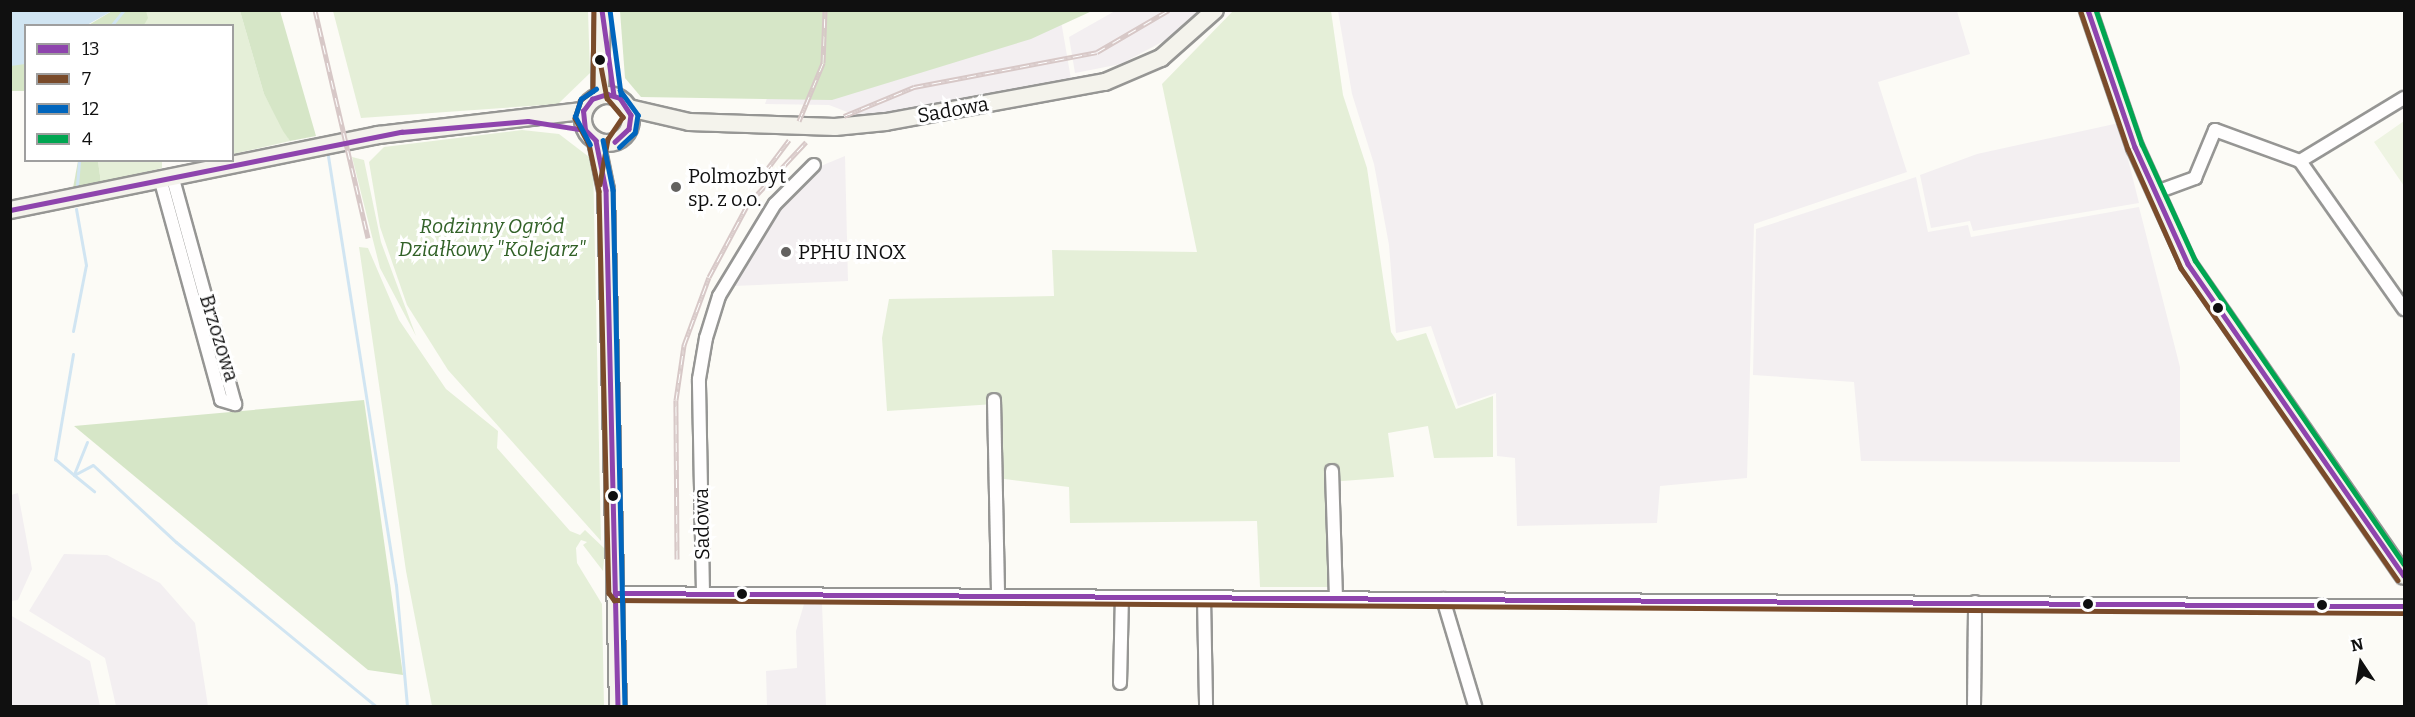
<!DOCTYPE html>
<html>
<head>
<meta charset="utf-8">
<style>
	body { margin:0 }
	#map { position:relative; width:2415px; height:717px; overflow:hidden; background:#fcfbf6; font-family:Bitter,serif }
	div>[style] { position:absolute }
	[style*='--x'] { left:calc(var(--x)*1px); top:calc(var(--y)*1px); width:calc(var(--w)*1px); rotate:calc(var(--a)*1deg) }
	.industrial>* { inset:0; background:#f3eff1 }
	.green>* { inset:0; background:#e5efd8 }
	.forest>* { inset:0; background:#d6e6c7; transform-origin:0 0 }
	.pitch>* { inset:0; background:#eef4e2 }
	.water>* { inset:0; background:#d1e5f2 }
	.stream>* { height:3px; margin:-1.5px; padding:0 1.5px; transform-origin:1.5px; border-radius:1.5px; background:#d1e5f2 }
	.roads { filter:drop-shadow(2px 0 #969694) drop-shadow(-2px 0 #969694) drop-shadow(0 2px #969694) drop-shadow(0 -2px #969694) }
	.street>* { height:12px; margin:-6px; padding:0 6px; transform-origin:6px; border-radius:6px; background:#fffefe }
	.secondary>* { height:16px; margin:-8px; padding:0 8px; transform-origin:8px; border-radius:8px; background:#f4f3ec }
	.secondary>.ring { margin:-8px; padding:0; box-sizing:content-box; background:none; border:16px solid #f4f3ec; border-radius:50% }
	.rail>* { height:5px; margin-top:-2.5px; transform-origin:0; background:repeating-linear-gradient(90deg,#fff 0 9px,#d7c8c7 0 18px); box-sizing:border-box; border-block:2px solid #d7c8c7 }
	.bus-1>* { height:4.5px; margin:-2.25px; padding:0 2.25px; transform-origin:2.25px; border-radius:2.25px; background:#8e44ad }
	.bus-2>* { height:4.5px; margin:-2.25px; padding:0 2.25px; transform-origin:2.25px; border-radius:2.25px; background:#7a4b2a }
	.bus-3>* { height:4.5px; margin:-2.25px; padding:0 2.25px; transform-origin:2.25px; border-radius:2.25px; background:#0065bd }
	.bus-4>* { height:4.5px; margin:-2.25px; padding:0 2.25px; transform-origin:2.25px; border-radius:2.25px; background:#00a651 }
	.dots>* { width:16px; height:16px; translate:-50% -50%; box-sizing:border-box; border:3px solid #fff; border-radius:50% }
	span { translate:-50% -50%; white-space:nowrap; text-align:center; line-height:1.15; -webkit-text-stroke:6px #fff; paint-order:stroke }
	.street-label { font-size:20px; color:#101010 }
	.poi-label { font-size:20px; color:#101010 }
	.left { translate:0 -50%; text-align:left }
	.park-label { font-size:20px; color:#316127; font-style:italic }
	.frame { position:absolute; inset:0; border:12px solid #101010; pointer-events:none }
	.legend { position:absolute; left:24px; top:24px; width:210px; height:138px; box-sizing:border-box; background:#fff; border:2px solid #9f9f9f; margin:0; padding:8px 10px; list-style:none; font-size:18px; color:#101010 }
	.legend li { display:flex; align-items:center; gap:12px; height:30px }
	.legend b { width:30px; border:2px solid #9f9f9f }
	.north { position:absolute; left:2331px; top:633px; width:60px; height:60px; -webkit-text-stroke:4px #fff; paint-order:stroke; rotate:348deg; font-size:16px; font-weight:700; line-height:24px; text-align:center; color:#101010 }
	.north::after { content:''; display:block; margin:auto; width:21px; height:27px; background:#101010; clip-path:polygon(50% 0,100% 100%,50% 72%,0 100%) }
</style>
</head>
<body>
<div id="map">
	<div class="industrial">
		<i style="clip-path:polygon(797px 11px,1060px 15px,1071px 79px,868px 120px,829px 105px,765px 104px)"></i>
		<i style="clip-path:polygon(1115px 11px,1115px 10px,1198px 11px,1173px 36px,1121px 64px,1075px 73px,1069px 37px)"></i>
		<i style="clip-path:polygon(1338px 11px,1957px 11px,1970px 54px,1878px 82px,1907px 172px,1754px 224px,1747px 478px,1660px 486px,1657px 523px,1517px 526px,1515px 458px,1497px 456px,1496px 393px,1458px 406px,1431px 326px,1396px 333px,1389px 245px,1374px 164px,1352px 94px)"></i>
		<i style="clip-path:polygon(2119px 123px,2139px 203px,1973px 231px,1970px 221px,1931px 228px,1920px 175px,1977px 154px)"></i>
		<i style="clip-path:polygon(845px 156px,848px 281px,733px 286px,779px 210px,816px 168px)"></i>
		<i style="clip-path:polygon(1916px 177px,1928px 232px,1968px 225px,1971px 237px,2139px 207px,2180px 367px,2180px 462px,1861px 461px,1854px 382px,1753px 375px,1756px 229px)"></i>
		<i style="clip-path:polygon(18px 493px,32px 569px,18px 600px,11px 601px,11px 495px)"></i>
		<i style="clip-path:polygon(64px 554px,107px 555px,160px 583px,195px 623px,208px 706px,116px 706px,105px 658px,29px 611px)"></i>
		<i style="clip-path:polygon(804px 604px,822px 604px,826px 706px,767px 706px,766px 671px,797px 668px,796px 631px)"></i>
		<i style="clip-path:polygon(10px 615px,90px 661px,100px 706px,11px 706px)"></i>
	</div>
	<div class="green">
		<i style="clip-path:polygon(146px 11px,240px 11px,264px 94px,290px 141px,233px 154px,232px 26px,144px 26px)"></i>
		<i style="clip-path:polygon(333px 11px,588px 11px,590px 73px,558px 104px,361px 118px)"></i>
		<i style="clip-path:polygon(1233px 11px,1331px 11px,1343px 95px,1367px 168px,1391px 332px,1397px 341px,1426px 333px,1456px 409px,1493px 396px,1493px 457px,1434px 458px,1428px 426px,1388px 433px,1394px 477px,1330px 482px,1330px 587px,1260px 587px,1257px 521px,1070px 523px,1069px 487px,997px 478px,995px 404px,887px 411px,882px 338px,889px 299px,1054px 296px,1052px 250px,1197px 252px,1162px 84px)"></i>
		<i style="clip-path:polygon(522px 130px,559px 134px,593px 160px,601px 541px,448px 370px,407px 305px,380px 227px,369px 162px,384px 147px)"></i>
		<i style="clip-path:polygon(352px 157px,364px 160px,381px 242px,416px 336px,380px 268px)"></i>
		<i style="clip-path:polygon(98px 161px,162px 161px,162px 168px,101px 183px)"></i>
		<i style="clip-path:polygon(359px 247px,368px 248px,399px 320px,446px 389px,498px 431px,497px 448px,570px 531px,580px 535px,585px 530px,605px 549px,603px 571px,583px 545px,587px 542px,581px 540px,576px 548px,577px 563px,602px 604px,604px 706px,432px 706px,406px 571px)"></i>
	</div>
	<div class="forest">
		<i style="clip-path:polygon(112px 11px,146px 11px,148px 18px,144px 25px,87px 26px)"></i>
		<i style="clip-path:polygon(240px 11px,280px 11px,316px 136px,290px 141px,283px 131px,264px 94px)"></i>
		<i style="clip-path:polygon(620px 11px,620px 10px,1092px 11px,1031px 39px,832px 100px,641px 97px,625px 78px)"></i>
		<i style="left:25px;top:64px;width:27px;height:15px;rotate:90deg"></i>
		<i style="clip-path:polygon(78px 161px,98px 161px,101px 183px,73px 188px)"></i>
		<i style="clip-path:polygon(364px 400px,403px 675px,368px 670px,74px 426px)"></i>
	</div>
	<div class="pitch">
		<i style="clip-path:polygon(2404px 121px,2404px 186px,2374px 142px)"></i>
	</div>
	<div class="water">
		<i style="clip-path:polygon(10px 11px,11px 10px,112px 11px,87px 25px,26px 26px,25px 64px,11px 66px)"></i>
	</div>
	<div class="stream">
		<i style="--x:111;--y:26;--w:21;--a:-51"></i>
		<i style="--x:328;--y:156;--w:434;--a:81"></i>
		<i style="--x:396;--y:585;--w:121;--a:84.8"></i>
		<i style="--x:77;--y:185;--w:25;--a:-85"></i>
		<i style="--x:73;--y:331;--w:67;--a:-78.9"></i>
		<i style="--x:86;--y:265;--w:57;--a:-100.1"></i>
		<i style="--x:73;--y:354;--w:107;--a:99.7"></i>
		<i style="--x:55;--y:459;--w:25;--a:40"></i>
		<i style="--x:74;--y:475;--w:21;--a:-28"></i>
		<i style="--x:93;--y:465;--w:113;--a:42.9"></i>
		<i style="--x:176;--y:542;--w:259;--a:39.4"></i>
		<i style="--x:87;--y:442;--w:35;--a:112"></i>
		<i style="--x:74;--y:475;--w:26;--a:39"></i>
	</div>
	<div class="roads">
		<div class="street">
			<i style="--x:2300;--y:161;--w:122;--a:-31.2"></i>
			<i style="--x:160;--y:178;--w:230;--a:74.6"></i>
			<i style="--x:221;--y:400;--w:15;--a:16"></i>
			<i style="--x:235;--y:404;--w:237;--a:-105.4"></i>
			<i style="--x:2154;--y:193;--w:44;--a:-20.1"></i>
			<i style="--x:2195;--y:178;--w:52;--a:-67.4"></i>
			<i style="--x:2215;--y:130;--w:90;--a:20"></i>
			<i style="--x:2300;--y:161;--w:181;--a:54.9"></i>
			<i style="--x:994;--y:400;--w:196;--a:88.8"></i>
			<i style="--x:1332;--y:471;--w:128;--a:88.2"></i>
			<i style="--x:616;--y:593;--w:1788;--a:0.42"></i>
			<i style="--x:703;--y:593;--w:214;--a:-91.1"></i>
			<i style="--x:699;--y:379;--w:42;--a:-80.3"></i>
			<i style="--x:706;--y:338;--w:44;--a:-72.8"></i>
			<i style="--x:719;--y:296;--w:108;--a:-58.7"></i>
			<i style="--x:775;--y:204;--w:55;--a:-45"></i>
			<i style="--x:1204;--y:598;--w:108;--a:88.9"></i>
			<i style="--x:1443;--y:599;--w:112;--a:73.3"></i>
			<i style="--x:1120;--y:683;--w:86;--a:-88.7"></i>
			<i style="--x:1974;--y:706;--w:104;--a:-89.4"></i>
		</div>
		<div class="secondary">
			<i style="--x:2088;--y:10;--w:145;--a:71.1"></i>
			<i style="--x:2135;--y:147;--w:128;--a:65.6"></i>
			<i style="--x:2188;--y:264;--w:379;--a:55.3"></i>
			<i class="ring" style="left:583px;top:95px;width:32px;height:32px"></i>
			<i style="--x:600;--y:95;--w:85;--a:-88.7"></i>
			<i style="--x:629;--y:108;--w:62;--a:13.1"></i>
			<i style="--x:689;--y:122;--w:146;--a:2"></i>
			<i style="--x:835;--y:127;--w:51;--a:-5.6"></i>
			<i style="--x:886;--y:122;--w:223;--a:-10.4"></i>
			<i style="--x:1105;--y:82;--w:61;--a:-23.2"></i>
			<i style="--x:1161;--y:58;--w:72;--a:-41.6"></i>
			<i style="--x:596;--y:141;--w:50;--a:78.5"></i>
			<i style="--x:606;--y:190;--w:516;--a:88.67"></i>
			<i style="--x:10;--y:210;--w:376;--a:-11.5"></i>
			<i style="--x:378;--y:135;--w:206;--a:-6.7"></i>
		</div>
	</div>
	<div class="rail">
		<i style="--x:315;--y:10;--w:234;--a:76.9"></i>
		<i style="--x:844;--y:116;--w:76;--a:-22.5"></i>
		<i style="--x:914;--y:87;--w:186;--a:-10.8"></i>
		<i style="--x:1097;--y:52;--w:83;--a:-30.3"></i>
		<i style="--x:799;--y:121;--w:63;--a:-67.5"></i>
		<i style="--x:823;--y:63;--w:53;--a:-87.8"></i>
		<i style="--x:765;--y:172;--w:40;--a:-53"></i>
		<i style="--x:677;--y:559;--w:159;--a:-90.4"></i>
		<i style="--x:676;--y:400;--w:56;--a:-81.7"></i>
		<i style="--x:684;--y:345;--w:72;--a:-69.8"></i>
		<i style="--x:709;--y:277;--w:83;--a:-61.9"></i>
		<i style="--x:748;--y:204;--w:85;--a:-46.9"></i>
	</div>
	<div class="bus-1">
		<i style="--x:602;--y:10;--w:86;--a:82"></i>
		<i style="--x:2088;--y:10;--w:145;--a:71.1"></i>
		<i style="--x:2135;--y:147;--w:128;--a:65.6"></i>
		<i style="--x:2188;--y:264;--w:379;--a:55.3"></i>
		<i style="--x:596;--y:141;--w:50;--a:78.5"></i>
		<i style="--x:606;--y:190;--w:516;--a:88.67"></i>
		<i style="--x:596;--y:141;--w:16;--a:-135"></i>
		<i style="--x:585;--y:130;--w:19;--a:-96"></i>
		<i style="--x:583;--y:111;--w:15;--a:-53"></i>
		<i style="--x:592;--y:99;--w:16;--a:-18"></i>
		<i style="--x:607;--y:94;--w:14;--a:17"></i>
		<i style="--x:620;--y:98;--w:20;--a:57"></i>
		<i style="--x:631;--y:115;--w:14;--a:98"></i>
		<i style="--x:629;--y:129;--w:19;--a:137"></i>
		<i style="--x:10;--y:210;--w:399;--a:-11.3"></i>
		<i style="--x:401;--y:132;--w:127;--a:-5"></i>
		<i style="--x:528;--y:121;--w:58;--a:9"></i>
		<i style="--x:616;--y:593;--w:1788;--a:0.42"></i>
	</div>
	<div class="bus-2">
		<i style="--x:594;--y:10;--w:81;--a:90.7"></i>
		<i style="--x:593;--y:91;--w:15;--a:143"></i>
		<i style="--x:581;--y:100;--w:19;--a:108"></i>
		<i style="--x:575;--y:118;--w:30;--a:62"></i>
		<i style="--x:589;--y:144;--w:48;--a:78"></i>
		<i style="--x:599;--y:191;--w:402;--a:88.6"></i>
		<i style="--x:609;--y:593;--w:9;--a:54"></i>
		<i style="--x:614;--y:600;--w:1790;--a:0.42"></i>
		<i style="--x:2081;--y:12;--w:145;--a:71.1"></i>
		<i style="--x:2128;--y:149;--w:130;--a:66"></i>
		<i style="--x:2181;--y:268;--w:380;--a:55.2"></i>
		<i style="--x:599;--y:56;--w:43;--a:79.2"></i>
		<i style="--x:607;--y:98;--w:25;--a:50"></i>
		<i style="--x:623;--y:117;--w:27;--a:124"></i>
		<i style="--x:608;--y:139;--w:46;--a:100.1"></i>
	</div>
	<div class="bus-3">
		<i style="--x:610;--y:10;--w:85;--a:82.5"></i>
		<i style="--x:620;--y:90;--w:31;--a:54"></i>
		<i style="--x:638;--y:115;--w:18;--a:99"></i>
		<i style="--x:635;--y:133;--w:21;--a:137"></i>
		<i style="--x:603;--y:140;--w:51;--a:78.7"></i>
		<i style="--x:613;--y:190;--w:516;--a:88.67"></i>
		<i style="--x:590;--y:145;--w:32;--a:-118"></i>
		<i style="--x:575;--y:117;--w:19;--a:-72"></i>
		<i style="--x:581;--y:99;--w:18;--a:-34"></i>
	</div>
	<div class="bus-4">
		<i style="--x:2096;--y:10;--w:142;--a:71.1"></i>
		<i style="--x:2142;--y:144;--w:128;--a:65.4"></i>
		<i style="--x:2195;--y:260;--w:369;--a:55.5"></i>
	</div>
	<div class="dots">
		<i style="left:600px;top:60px;background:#101010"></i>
		<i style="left:676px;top:187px;background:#636260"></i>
		<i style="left:786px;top:252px;background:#636260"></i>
		<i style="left:2218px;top:308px;background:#101010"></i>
		<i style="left:613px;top:496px;background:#101010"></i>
		<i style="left:742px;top:594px;background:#101010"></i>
		<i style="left:2088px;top:604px;background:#101010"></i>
		<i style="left:2322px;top:605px;background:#101010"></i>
	</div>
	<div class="street-label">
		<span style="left:953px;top:110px;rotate:-10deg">Sadowa</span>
		<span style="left:219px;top:338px;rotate:73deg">Brzozowa</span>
		<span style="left:702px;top:524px;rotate:-91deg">Sadowa</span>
	</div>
	<div class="poi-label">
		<span class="left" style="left:688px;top:188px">Polmozbyt<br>sp. z o.o.</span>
		<span class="left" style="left:798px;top:252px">PPHU INOX</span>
	</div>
	<div class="park-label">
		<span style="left:492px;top:238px">Rodzinny Ogród<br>Działkowy "Kolejarz"</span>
	</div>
	<div class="frame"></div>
	<ul class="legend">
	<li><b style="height:8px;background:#8e44ad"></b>13</li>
	<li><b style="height:8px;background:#7a4b2a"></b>7</li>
	<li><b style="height:8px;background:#0065bd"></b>12</li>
	<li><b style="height:8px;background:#00a651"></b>4</li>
	</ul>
	<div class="north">N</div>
</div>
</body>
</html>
